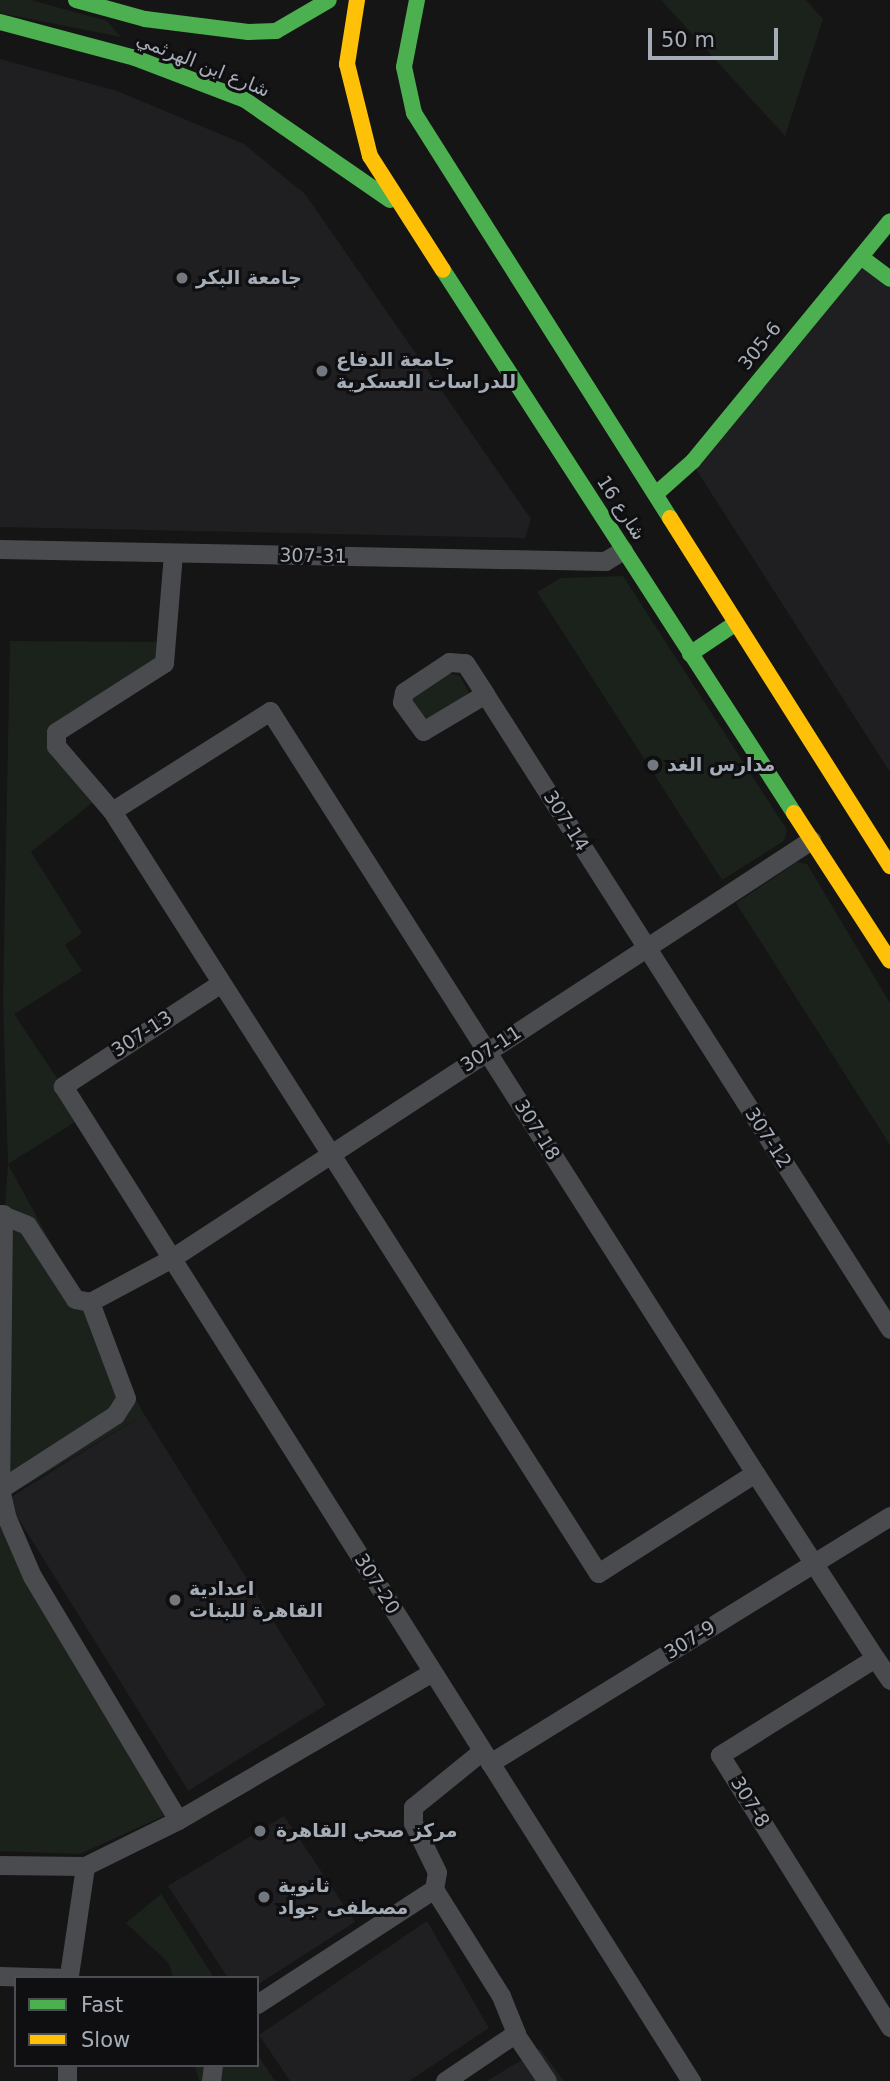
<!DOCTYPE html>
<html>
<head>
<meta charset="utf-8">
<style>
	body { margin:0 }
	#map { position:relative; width:890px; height:2081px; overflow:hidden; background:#151515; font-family:"DejaVu Sans","Noto Naskh Arabic",sans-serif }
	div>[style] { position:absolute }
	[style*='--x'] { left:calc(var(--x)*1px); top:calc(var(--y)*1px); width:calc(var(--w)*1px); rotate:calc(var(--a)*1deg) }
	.built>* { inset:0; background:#1f1f21; transform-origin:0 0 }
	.green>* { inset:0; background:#1b221b }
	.street>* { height:19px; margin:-9.5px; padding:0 9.5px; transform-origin:9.5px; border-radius:9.5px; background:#494b4e }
	.fast>* { height:16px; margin:-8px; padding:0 8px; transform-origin:8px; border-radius:8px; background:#4caf50 }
	.slow>* { height:16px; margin:-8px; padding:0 8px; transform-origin:8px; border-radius:8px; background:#ffc107 }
	.dots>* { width:19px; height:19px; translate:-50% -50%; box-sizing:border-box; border:4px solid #0f0f11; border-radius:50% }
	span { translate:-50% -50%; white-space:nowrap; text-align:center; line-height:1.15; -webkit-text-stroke:6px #0f0f11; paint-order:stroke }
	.street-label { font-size:19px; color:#a5adb7 }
	.poi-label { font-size:19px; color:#a5adb7; font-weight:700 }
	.left { translate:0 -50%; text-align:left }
	.legend { position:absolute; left:14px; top:1976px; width:245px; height:91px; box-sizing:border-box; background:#0f0f11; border:2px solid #4b4e53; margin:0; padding:9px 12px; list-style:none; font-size:21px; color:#a5adb7 }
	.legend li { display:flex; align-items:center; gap:14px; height:35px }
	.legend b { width:35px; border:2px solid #4b4e53 }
	.scale { position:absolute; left:648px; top:28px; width:130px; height:32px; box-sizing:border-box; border:4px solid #a5adb7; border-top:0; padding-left:9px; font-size:21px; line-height:24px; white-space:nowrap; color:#a5adb7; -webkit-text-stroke:5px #0f0f11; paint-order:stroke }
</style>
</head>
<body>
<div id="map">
	<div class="built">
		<i style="clip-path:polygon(0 59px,117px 91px,244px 144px,305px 194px,531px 519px,525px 538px,0 527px)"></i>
		<i style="clip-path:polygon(861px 257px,890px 279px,890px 772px,692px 463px)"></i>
		<i style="left:144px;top:1414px;width:343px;height:162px;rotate:58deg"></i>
		<i style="clip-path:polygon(284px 1816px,355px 1922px,257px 1985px,257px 1978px,228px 1978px,168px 1886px)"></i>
		<i style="clip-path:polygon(427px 1921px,489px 2028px,409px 2081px,290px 2081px,259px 2035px)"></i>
		<i style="clip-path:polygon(540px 2049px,564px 2081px,487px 2081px)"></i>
	</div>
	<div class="green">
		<i style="clip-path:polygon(0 0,31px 0,107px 21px,121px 37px,0 13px)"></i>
		<i style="clip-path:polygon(661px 0,806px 0,823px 19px,785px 136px)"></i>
		<i style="clip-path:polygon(623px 576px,787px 830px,784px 841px,722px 880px,537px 592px,561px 578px)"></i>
		<i style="clip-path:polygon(10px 641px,168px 642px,167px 652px,56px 732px,98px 798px,31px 852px,82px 933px,65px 945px,82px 971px,14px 1014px,83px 1117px,8px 1164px,144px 1414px,5px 1498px,0 1275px,8px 1164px,3px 999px)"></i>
		<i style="clip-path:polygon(447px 673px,460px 676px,469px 693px,427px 723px,409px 700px)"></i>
		<i style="clip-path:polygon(797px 862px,807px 864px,890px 1003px,890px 1145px,736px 903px)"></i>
		<i style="clip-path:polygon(0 1526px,168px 1814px,80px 1854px,0 1851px)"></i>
		<i style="clip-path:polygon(161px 1894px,214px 1978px,173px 1978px,169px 1963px,126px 1923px)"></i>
		<i style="clip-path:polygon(257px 2054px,275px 2081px,199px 2081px,195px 2065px,257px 2065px)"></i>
	</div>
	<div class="street">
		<i style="--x:0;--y:549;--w:605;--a:1.14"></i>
		<i style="--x:605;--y:561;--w:21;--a:-31"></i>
		<i style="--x:485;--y:694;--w:72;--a:149.2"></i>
		<i style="--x:423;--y:731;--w:36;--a:-126"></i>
		<i style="--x:402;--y:702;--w:10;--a:-79"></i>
		<i style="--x:404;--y:692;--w:54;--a:-33.7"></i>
		<i style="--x:449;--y:662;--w:16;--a:4"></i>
		<i style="--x:465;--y:663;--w:37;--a:57"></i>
		<i style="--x:485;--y:694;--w:753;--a:57.47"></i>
		<i style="--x:270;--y:711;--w:903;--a:57.52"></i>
		<i style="--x:755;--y:1473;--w:186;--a:147.5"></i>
		<i style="--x:598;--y:1573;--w:904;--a:-122.53"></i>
		<i style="--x:112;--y:811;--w:187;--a:-32.3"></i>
		<i style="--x:112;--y:811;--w:86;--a:-130.7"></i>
		<i style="--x:56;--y:746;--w:14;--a:-90"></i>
		<i style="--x:56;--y:732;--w:128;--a:-32.6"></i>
		<i style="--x:164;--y:663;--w:109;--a:-85.3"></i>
		<i style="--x:221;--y:983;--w:189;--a:146.9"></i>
		<i style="--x:63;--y:1086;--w:1177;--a:57.74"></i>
		<i style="--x:0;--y:1214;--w:29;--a:22"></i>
		<i style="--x:27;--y:1225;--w:88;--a:57"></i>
		<i style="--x:75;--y:1299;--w:15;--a:11"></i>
		<i style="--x:90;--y:1302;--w:93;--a:-28.2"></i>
		<i style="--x:172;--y:1258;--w:764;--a:-33.19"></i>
		<i style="--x:3;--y:1214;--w:275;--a:90.6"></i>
		<i style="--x:0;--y:1489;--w:28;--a:77"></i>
		<i style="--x:6;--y:1516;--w:65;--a:66.6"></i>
		<i style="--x:32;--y:1576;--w:284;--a:59.1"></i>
		<i style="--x:755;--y:1473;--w:221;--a:57"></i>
		<i style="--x:0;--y:1489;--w:137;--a:-32.8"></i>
		<i style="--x:115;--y:1415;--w:20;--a:-57"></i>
		<i style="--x:126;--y:1398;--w:103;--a:-110.6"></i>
		<i style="--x:890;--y:1680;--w:27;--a:-124"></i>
		<i style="--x:875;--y:1658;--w:183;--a:148"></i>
		<i style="--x:720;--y:1755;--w:321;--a:58"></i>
		<i style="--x:490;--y:1763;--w:470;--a:-31.7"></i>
		<i style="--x:0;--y:1865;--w:85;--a:0.7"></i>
		<i style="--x:85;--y:1866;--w:104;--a:-26.3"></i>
		<i style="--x:178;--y:1820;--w:294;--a:-30.2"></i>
		<i style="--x:434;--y:1889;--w:126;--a:57.9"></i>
		<i style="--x:501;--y:1996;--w:40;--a:68"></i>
		<i style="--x:516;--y:2033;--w:86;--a:145.9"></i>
		<i style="--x:69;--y:1975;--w:110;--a:-81.6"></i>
		<i style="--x:0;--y:1976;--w:69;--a:1.7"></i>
		<i style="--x:257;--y:2004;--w:211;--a:-33"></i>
		<i style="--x:434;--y:1889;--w:17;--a:-80"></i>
		<i style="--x:437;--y:1872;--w:55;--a:-116.1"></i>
		<i style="--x:413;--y:1823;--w:16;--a:-90"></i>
		<i style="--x:413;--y:1807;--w:89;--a:-39.1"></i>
		<i style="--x:516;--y:2035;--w:55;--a:56"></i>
		<i style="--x:67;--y:2081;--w:16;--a:-90"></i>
		<i style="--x:211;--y:2081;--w:16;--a:-83"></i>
	</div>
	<div class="fast">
		<i style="--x:76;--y:0;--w:72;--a:15.4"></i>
		<i style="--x:145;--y:19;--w:104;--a:7.2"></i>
		<i style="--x:248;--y:32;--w:28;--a:-2"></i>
		<i style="--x:276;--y:31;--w:61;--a:-30.3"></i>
		<i style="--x:417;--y:0;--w:68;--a:101"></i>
		<i style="--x:404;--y:67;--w:47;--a:77.7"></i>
		<i style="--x:414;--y:113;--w:479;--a:57.7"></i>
		<i style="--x:0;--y:22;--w:140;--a:14.9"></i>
		<i style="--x:135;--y:58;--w:118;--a:20.9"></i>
		<i style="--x:245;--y:100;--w:176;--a:34.6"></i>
		<i style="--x:861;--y:257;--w:36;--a:37"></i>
		<i style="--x:443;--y:270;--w:647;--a:57.12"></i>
		<i style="--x:657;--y:493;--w:48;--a:-41.6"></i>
		<i style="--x:693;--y:461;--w:310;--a:-50.6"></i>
		<i style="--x:690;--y:654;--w:55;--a:-34"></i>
	</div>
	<div class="slow">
		<i style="--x:357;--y:0;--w:65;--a:98.9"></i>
		<i style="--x:347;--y:64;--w:95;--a:76"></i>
		<i style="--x:370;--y:156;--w:135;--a:57.4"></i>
		<i style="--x:670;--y:518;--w:412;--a:57.7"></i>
		<i style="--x:794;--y:813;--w:176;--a:57"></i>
	</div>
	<div class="dots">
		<i style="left:182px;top:278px;background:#73787e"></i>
		<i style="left:322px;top:371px;background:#73787e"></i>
		<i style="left:653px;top:765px;background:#73787e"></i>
		<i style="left:175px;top:1600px;background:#73787e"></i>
		<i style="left:260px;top:1831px;background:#73787e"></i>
		<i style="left:264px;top:1897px;background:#73787e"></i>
	</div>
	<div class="street-label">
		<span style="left:203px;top:65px;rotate:22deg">شارع ابن الهرثمي</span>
		<span style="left:760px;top:346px;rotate:-51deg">305-6</span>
		<span style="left:621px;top:508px;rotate:57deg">شارع 16</span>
		<span style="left:313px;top:556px;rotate:1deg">307-31</span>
		<span style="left:566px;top:821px;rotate:58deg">307-14</span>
		<span style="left:142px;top:1034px;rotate:-33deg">307-13</span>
		<span style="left:491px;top:1049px;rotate:-33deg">307-11</span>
		<span style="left:537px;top:1130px;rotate:58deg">307-18</span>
		<span style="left:768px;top:1138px;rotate:57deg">307-12</span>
		<span style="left:377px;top:1584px;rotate:58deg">307-20</span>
		<span style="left:690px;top:1640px;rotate:-32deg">307-9</span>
		<span style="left:750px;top:1802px;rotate:58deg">307-8</span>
	</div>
	<div class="poi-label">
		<span class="left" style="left:196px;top:278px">جامعة البكر</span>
		<span class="left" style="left:336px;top:371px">جامعة الدفاع<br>للدراسات العسكرية</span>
		<span class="left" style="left:667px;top:765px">مدارس الغد</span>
		<span class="left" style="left:189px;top:1600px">اعدادية<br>القاهرة للبنات</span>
		<span class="left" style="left:276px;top:1831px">مركز صحي القاهرة</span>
		<span class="left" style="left:278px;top:1897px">ثانوية<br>مصطفى جواد</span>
	</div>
	<ul class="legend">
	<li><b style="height:9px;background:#4caf50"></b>Fast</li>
	<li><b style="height:9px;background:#ffc107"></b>Slow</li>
	</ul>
	<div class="scale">50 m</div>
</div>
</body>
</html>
